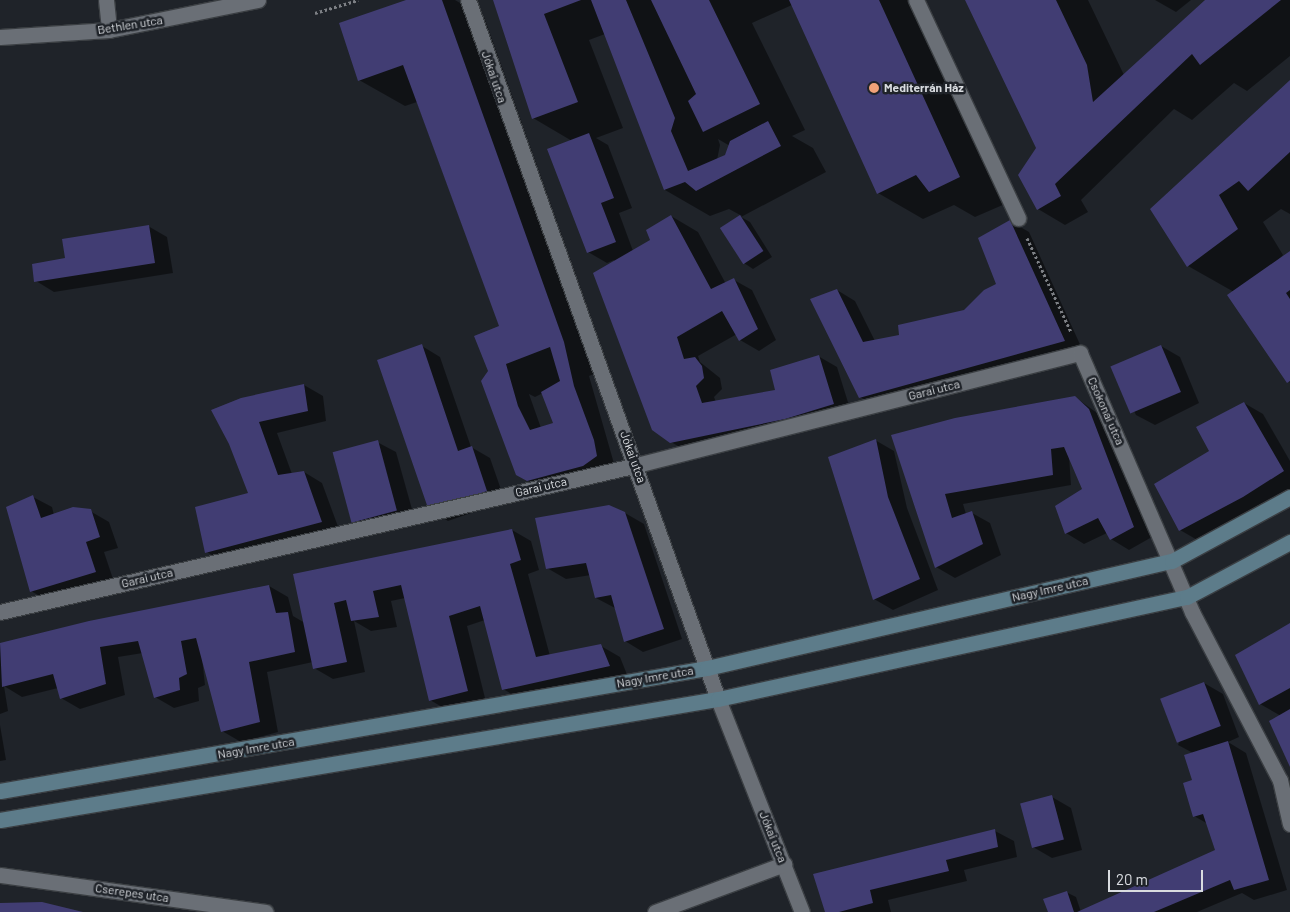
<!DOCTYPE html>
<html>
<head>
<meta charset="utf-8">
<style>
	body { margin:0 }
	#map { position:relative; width:1290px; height:912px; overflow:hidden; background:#1f2329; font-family:Barlow,sans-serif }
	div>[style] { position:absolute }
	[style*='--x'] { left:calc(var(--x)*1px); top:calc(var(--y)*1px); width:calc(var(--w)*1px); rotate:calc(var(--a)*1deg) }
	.shadow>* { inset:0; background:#0007 }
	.building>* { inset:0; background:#413d73; transform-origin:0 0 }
	.path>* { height:3px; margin-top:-1.5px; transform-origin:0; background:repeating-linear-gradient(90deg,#7d8085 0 2.5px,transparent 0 5px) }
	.roads { filter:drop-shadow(1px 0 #3b3f43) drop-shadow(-1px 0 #3b3f43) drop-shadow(0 1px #3b3f43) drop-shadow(0 -1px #3b3f43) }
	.street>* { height:15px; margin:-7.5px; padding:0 7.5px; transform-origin:7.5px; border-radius:7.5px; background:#6a6f76 }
	.secondary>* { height:15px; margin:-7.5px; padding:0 7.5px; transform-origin:7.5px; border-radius:7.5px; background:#5d7c8a }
	.dots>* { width:14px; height:14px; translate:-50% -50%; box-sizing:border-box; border:2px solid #1f2329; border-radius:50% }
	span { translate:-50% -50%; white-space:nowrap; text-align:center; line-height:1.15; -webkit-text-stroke:5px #1f2329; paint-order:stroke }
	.street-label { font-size:12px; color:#d9dce0 }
	.poi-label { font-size:12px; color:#d9dce0; font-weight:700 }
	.left { translate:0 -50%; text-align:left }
	.scale { position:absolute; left:1108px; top:870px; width:95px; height:22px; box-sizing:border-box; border:2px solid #d9dce0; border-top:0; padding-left:6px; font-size:15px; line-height:18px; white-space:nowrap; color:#d9dce0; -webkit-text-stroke:4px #1f2329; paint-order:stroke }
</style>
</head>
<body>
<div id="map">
	<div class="shadow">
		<i style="clip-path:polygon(evenodd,410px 0,455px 0,484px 17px,609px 368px,589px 376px,615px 467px,546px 491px,517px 474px,489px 371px,500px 327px,417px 102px,405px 106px,359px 80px,410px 0,543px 393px,554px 424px,541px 428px,529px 394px,535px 397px,543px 393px)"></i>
		<i style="clip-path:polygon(evenodd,494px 0,912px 0,1005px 204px,975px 217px,954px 205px,923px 219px,878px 193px,792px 5px,752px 23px,805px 130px,792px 136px,813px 148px,826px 172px,741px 217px,750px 222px,772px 257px,753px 269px,744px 263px,722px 229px,742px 216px,729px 209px,710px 216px,665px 190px,605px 34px,589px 40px,623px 128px,596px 138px,608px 145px,632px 208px,619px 213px,633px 251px,652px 240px,671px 216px,698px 232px,726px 284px,734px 280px,752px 290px,776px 340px,759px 351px,740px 340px,737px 334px,698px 356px,700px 362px,720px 378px,722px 389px,714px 397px,716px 402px,777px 391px,818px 356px,837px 367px,852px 415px,690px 453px,671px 442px,614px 260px,607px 263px,588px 252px,572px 141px,533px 118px,494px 0,718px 139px,730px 146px,726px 156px,717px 160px,720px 145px,718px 139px)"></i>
		<i style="clip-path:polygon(967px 0,1088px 0,1124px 75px,1207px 0,1290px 0,1290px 56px,1247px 91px,1234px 83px,1192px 120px,1174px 109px,1081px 200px,1088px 212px,1065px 225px,1038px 209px,1037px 149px)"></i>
		<i style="clip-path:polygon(1155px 0,1191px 0,1176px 12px)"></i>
		<i style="clip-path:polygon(1290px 82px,1290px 214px,1281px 209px,1263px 222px,1283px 255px,1272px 266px,1290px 254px,1290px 383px,1234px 292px,1188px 266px,1220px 149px)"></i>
		<i style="clip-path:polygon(1010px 221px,1029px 232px,1083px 351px,879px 408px,860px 397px,837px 290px,855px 301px,875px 341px,900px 336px,964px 311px,998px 284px)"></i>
		<i style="clip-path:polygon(148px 226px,167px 237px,173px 273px,54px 292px,36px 281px,66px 259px)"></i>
		<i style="clip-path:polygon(422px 346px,440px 357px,471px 447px,490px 458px,505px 501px,448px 521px,430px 510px)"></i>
		<i style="clip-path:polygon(1161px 346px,1180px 357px,1199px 403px,1155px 425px,1136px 415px,1114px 371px)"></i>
		<i style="clip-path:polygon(304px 385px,323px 396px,326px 421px,277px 433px,292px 474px,304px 472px,322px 483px,340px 532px,225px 563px,207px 552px,249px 493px,242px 399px)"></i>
		<i style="clip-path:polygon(1075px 397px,1108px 421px,1152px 537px,1129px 550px,1111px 539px,1107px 533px,1084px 544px,1066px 533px,1083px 489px,1069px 456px,1071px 485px,963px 504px,966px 514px,972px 513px,990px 523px,1001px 555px,955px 578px,936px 567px,892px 436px)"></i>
		<i style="clip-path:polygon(1244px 403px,1263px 414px,1290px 461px,1290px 489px,1199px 541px,1180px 530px,1211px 451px)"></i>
		<i style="clip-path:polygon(875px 440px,894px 451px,907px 508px,938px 590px,893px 610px,874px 599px)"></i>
		<i style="clip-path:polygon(377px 442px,396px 452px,415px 520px,372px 532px,353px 521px)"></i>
		<i style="clip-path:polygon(33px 497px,52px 507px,54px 515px,90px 511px,109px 522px,118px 548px,104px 552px,114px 582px,50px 602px,31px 591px)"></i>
		<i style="clip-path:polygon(625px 513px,644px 524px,682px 639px,643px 652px,625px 641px,615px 608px,596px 598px,591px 575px,566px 579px,547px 568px)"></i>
		<i style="clip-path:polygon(512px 530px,531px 541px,539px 570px,528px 574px,550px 656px,601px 646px,620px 657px,628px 677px,522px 700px,503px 689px,485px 620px,467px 626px,486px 702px,449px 711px,430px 700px,405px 598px,391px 601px,397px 627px,371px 631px,354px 621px,365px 672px,333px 679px,314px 668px,313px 662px,267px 672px,278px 732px,241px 742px,222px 731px,201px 649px,205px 685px,198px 688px,199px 701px,174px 708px,155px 697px,143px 653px,118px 657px,125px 695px,80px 709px,61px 698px,58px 688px,22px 697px,4px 686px,8px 711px,0 714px,0 645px,90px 622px,269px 586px,288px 597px,293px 616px,305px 623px,295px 575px)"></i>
		<i style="clip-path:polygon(1290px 624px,1290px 764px,1281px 716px,1260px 704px)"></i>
		<i style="clip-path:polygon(1204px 683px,1223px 694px,1239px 737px,1228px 742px,1246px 753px,1287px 890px,1254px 900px,1242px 893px,1197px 912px,1050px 912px,1066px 892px,1076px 897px,1081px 912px,1217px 850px,1208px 824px,1194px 816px,1193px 753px,1178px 745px)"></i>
		<i style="clip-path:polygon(0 725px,6px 760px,0 761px)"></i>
		<i style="clip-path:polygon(1052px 797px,1071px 808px,1082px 850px,1052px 858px,1033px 847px)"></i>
		<i style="clip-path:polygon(995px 831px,1014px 841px,1017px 857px,964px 870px,967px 881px,888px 900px,891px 912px,826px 912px,815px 875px)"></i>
	</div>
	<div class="building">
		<i style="clip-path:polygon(evenodd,406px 0,442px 0,564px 342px,574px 386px,594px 440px,597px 456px,583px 466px,527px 481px,516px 475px,481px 381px,488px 371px,474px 336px,499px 326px,403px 65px,358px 81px,339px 23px,406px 0,550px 347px,560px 381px,541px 392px,553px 423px,530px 430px,518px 406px,506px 364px,550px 347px)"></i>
		<i style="clip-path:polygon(493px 0,581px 0,544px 14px,578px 102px,532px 119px)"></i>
		<i style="clip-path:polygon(591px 0,626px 0,675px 118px,671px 131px,688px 171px,725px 155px,730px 141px,768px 121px,781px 146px,696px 191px,685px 182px,664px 190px)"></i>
		<i style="clip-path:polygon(651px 0,709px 0,760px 104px,703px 132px,688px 101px,696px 94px)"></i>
		<i style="clip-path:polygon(789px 0,879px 0,960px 177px,929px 192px,916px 175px,877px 194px)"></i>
		<i style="clip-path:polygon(965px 0,1056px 0,1087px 65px,1093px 102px,1205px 0,1281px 0,1200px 65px,1192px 54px,1055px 184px,1061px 196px,1037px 210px,1018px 175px,1036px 148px)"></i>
		<i style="clip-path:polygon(1290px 80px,1290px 152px,1248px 191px,1239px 181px,1219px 195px,1238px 229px,1187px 267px,1150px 209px)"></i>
		<i style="clip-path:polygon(589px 133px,614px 198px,601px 203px,616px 242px,587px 253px,547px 149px)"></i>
		<i style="clip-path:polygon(671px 215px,711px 289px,734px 278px,758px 329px,739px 341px,722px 311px,677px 337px,684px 359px,695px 357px,702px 366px,704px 378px,696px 386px,702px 403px,775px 390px,770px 370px,819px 355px,834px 404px,785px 419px,670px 443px,652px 430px,593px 273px,650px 240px,646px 230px)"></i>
		<i style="left:740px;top:215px;width:43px;height:24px;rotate:57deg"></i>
		<i style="clip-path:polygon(1010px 220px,1065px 341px,859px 398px,810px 299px,837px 289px,863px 342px,899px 335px,898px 325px,964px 310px,984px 290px,996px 284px,978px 238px)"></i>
		<i style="clip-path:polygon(149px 225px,155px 263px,34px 282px,32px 264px,65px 258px,62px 239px)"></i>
		<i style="clip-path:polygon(1290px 251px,1290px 290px,1286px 293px,1290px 299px,1290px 381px,1287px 383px,1227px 295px)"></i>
		<i style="clip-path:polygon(422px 344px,458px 451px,472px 446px,487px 491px,429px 511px,377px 360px)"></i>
		<i style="left:1161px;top:345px;width:51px;height:55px;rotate:67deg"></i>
		<i style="clip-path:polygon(304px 384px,308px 411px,259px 422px,278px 475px,304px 471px,322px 522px,205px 553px,195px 507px,248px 493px,229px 444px,211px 410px,241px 398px)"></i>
		<i style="clip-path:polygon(1075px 396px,1089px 409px,1134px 527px,1110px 540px,1098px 518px,1065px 534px,1055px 506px,1082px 489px,1064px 447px,1051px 449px,1053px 475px,945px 494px,952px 518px,972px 511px,983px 544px,935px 568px,891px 435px,955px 418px)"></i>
		<i style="clip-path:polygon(1244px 402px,1284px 471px,1243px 497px,1179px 531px,1154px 484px,1209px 451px,1196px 427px)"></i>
		<i style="clip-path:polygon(876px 439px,888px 497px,920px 579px,873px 600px,828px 457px)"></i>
		<i style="left:378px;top:440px;width:73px;height:47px;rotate:75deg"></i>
		<i style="clip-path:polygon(33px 495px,41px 518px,73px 507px,91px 509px,100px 537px,86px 542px,96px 572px,30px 592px,6px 507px)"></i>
		<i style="clip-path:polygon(609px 505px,625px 512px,664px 629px,624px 642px,611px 595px,595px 598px,586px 563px,546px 569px,535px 518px)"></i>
		<i style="clip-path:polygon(512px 529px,521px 560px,510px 564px,536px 657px,601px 644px,610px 666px,502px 690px,480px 606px,449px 616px,468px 691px,429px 701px,401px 585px,373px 591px,379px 617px,351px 621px,346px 600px,334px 603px,347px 662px,313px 669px,293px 574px)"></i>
		<i style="clip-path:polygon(269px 585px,276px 613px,288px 612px,295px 652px,249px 662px,260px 722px,221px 732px,196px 638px,181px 641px,187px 674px,179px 678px,180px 690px,154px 698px,138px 641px,100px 647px,106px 684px,60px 699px,53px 674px,2px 687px,0 643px,89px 621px)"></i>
		<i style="clip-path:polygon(1290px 623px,1290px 688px,1259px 705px,1235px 655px)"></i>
		<i style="left:1204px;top:682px;width:47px;height:47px;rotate:69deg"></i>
		<i style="clip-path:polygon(1290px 709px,1290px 767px,1269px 721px)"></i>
		<i style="clip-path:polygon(1228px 741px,1269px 880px,1234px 890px,1230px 880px,1154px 912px,1077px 912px,1215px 850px,1203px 814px,1193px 817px,1183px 783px,1192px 780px,1184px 755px)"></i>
		<i style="left:1052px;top:795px;width:46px;height:33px;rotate:75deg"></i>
		<i style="clip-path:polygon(995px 829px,998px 847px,946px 860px,949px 871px,870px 890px,873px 903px,839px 912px,825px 912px,813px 874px)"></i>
		<i style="clip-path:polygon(1067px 891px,1074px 912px,1048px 912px,1043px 899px)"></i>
		<i style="clip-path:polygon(42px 902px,83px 912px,0 912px,0 903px)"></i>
	</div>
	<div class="path">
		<i style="--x:315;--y:13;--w:45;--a:-16.8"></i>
		<i style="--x:1027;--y:238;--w:104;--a:64.9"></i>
	</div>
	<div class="roads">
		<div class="street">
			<i style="--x:106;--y:0;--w:30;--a:84"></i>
			<i style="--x:468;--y:0;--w:742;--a:70.32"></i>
			<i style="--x:718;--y:699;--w:229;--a:68.5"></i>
			<i style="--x:916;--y:0;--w:241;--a:64.9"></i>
			<i style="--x:0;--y:37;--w:109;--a:-3.7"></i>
			<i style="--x:109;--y:30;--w:152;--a:-11.4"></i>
			<i style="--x:0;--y:612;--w:654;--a:-12.99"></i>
			<i style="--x:637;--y:465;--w:457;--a:-14.2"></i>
			<i style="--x:1080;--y:353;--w:282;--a:66.6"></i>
			<i style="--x:1192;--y:612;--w:190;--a:62.4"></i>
			<i style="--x:1280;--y:780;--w:45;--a:77.2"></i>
			<i style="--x:0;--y:875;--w:268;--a:7.9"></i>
			<i style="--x:655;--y:912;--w:138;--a:-20.4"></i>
		</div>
		<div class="secondary">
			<i style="--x:0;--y:791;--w:718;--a:-9.87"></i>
			<i style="--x:707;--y:668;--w:477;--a:-13"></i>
			<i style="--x:1172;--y:561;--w:134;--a:-28.5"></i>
			<i style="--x:0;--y:820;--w:728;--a:-9.57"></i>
			<i style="--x:718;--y:699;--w:480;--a:-12.3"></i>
			<i style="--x:1187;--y:597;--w:117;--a:-28.1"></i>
		</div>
	</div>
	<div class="dots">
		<i style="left:874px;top:88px;background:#f0a279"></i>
	</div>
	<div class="street-label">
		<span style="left:130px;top:25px;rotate:-9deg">Bethlen utca</span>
		<span style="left:494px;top:77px;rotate:71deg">Jókai utca</span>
		<span style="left:934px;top:390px;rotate:-14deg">Garai utca</span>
		<span style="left:1106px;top:411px;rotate:66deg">Csokonai utca</span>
		<span style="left:633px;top:457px;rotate:70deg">Jókai utca</span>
		<span style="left:541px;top:487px;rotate:-13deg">Garai utca</span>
		<span style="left:147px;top:578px;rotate:-13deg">Garai utca</span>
		<span style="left:1050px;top:589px;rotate:-13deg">Nagy Imre utca</span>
		<span style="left:655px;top:677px;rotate:-10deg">Nagy Imre utca</span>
		<span style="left:256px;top:748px;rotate:-10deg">Nagy Imre utca</span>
		<span style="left:773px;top:837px;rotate:68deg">Jókai utca</span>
		<span style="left:132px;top:893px;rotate:8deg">Cserepes utca</span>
	</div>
	<div class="poi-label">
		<span class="left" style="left:884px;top:88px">Mediterrán Ház</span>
	</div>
	<div class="scale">20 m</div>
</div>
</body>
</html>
